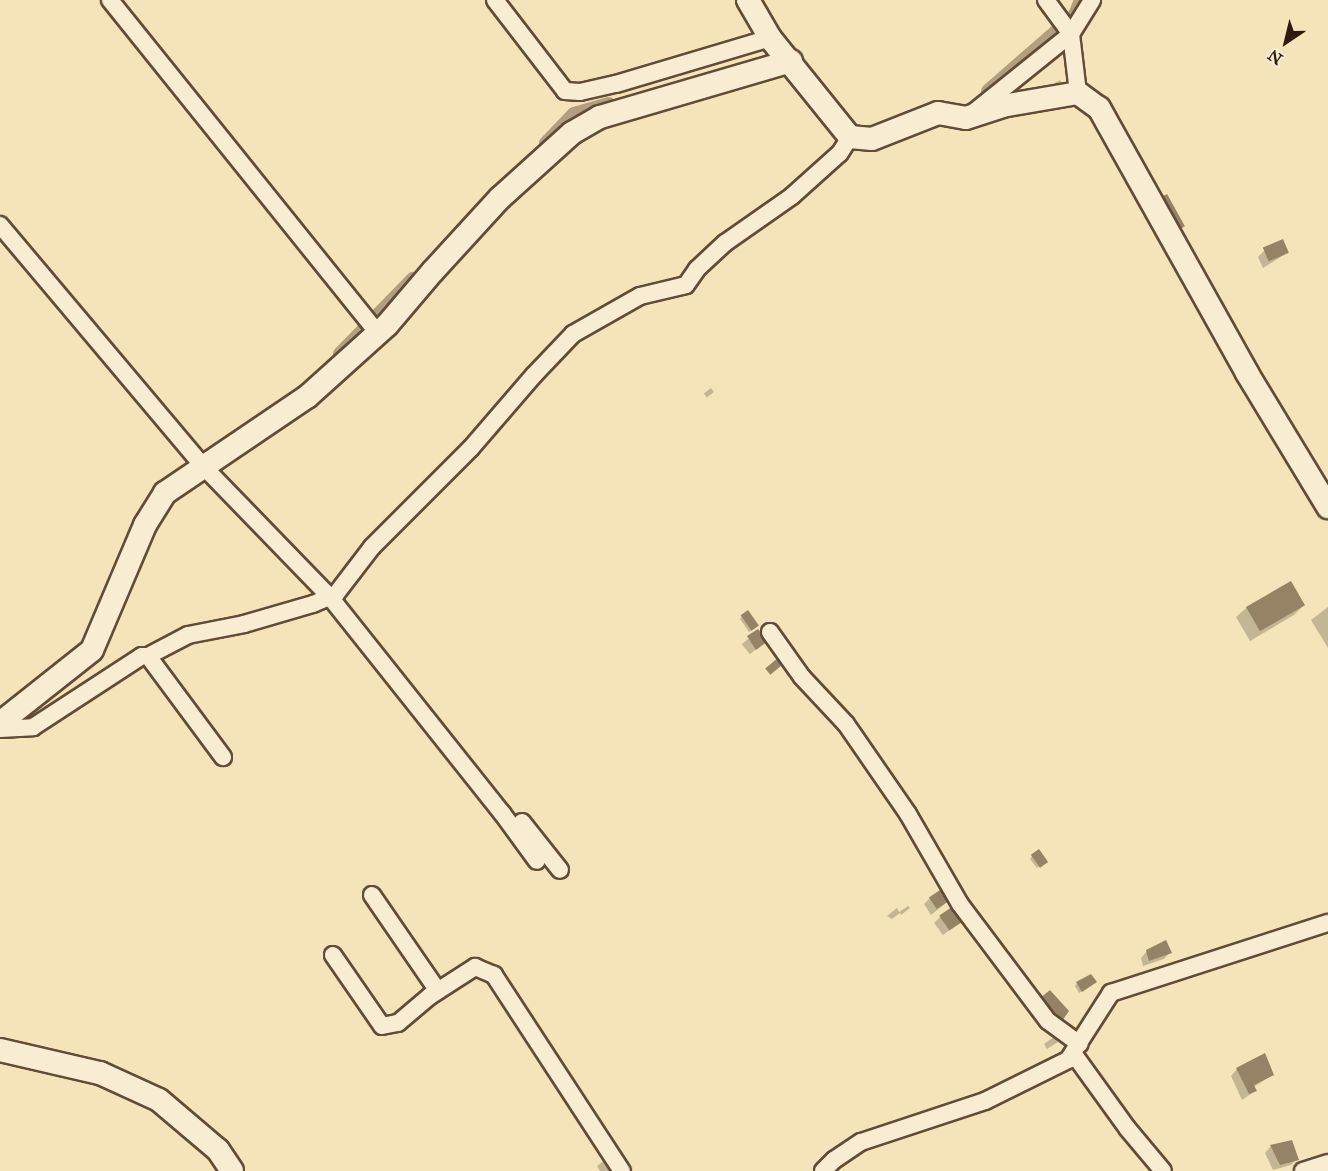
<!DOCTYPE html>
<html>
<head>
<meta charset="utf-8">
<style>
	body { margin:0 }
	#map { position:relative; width:1328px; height:1171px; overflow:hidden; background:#f5e4b9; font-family:"IM FELL Great Primer",serif }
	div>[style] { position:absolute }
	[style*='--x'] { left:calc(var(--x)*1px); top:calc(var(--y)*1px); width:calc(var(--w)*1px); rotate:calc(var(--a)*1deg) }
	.shadow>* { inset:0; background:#0003; transform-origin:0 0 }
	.canal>* { height:14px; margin:-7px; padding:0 7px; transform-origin:7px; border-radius:7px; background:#b29f7f }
	.building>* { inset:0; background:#968366; transform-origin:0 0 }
	.roads { filter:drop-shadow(2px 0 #614c38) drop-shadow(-2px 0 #614c38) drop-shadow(0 2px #614c38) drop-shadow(0 -2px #614c38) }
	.street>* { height:16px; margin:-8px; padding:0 8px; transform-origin:8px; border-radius:8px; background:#f8edd2 }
	.secondary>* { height:22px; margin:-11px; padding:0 11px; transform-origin:11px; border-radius:11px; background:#f8edd2 }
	span { translate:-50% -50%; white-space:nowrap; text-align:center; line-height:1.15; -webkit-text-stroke:6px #f8edd2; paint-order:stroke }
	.north { position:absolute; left:1256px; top:12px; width:60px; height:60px; -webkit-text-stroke:4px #f8edd2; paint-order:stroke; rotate:215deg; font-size:16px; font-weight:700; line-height:24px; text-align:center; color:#30190d }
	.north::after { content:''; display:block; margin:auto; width:21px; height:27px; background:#30190d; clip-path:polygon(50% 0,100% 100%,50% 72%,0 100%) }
</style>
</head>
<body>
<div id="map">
	<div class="shadow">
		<i style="clip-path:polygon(1060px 80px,1063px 86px,1045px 89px)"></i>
		<i style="clip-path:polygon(1264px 251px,1287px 253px,1263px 268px,1258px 257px)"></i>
		<i style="left:711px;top:388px;width:5px;height:9px;rotate:53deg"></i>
		<i style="clip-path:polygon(1290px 583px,1304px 605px,1294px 615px,1250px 641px,1236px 617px,1246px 608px)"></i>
		<i style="clip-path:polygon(1328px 607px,1328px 648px,1311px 620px)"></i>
		<i style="clip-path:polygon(742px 616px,755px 628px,749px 632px,740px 619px)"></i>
		<i style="left:758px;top:631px;width:13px;height:21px;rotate:51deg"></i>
		<i style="clip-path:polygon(1032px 856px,1043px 864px,1037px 868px,1030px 859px)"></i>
		<i style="clip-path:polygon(930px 898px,950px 900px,931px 915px,924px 904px)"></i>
		<i style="clip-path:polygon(908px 906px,910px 908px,901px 915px,900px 913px,892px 919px,887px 916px,897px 908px,899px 912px)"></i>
		<i style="clip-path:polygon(940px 917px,963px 920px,943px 935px,934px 923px)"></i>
		<i style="clip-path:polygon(1147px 951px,1170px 952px,1164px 959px,1143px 966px,1141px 958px)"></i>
		<i style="clip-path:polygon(1077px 983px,1093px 984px,1079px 993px,1075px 986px)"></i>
		<i style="clip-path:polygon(1054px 1037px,1058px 1042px,1047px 1049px,1044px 1044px)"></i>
		<i style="clip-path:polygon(1237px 1069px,1272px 1075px,1254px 1087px,1255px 1091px,1242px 1100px,1231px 1076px)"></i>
		<i style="clip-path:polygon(1271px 1146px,1297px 1159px,1291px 1165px,1273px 1170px,1265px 1153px)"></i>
		<i style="clip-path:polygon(606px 1159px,614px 1171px,600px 1171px,597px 1166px)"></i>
	</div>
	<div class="canal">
		<i style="--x:988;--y:91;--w:116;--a:-41.1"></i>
		<i style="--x:1075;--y:15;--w:16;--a:-68"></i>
		<i style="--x:546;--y:143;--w:40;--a:-46"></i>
		<i style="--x:574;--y:114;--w:36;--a:-16"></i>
		<i style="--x:340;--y:354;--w:105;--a:-45.8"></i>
	</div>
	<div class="building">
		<i style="left:1167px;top:194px;width:37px;height:11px;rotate:61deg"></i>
		<i style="left:1283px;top:239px;width:15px;height:22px;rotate:67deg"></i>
		<i style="left:1291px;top:581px;width:28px;height:52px;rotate:60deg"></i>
		<i style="left:748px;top:610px;width:19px;height:9px;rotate:55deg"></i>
		<i style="clip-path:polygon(758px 629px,768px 641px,756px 650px,747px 636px)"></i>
		<i style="left:779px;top:657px;width:8px;height:18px;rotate:50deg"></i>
		<i style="left:1039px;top:849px;width:16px;height:10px;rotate:55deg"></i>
		<i style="left:943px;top:888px;width:14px;height:17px;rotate:56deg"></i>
		<i style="left:955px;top:905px;width:18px;height:19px;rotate:56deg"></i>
		<i style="clip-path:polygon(1166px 940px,1172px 953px,1149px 961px,1146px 950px)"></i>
		<i style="clip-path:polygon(1091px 974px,1097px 982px,1082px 992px,1076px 982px)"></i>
		<i style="clip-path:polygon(1050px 990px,1069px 1011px,1060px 1024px,1039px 999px)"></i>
		<i style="clip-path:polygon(1265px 1053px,1274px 1075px,1254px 1085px,1257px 1091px,1249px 1094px,1236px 1068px)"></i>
		<i style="clip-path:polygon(1292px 1140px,1299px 1160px,1280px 1165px,1270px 1145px)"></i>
	</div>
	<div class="roads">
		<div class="street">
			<i style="--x:110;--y:0;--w:427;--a:51.2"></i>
			<i style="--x:495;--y:0;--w:115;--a:52.4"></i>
			<i style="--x:565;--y:91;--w:15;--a:4"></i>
			<i style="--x:580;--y:92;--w:37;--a:-13"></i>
			<i style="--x:616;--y:84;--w:161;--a:-16.6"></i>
			<i style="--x:1046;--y:0;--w:42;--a:53.7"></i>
			<i style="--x:1071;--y:34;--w:59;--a:83.2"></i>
			<i style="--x:974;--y:112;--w:124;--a:-38.8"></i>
			<i style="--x:1071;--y:34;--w:40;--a:-58"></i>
			<i style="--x:0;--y:225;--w:315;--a:49.9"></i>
			<i style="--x:203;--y:466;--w:182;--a:45.9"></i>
			<i style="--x:330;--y:597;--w:276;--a:51.5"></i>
			<i style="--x:502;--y:813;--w:59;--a:53.9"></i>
			<i style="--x:770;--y:632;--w:55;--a:54.6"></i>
			<i style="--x:802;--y:677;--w:64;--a:46.9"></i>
			<i style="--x:846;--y:724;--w:109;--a:55.4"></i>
			<i style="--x:908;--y:814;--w:104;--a:60"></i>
			<i style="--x:960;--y:904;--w:146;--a:53.1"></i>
			<i style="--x:1048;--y:1021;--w:39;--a:36"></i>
			<i style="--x:148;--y:656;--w:45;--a:-27.7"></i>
			<i style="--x:188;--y:635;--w:57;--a:-11.1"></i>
			<i style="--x:244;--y:624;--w:72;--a:-16.2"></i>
			<i style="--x:313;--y:604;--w:25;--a:-23"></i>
			<i style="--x:336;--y:594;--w:59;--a:-52.5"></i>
			<i style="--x:372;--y:547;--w:140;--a:-45"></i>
			<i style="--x:471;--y:448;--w:96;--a:-49.2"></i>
			<i style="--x:534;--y:375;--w:57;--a:-46.4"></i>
			<i style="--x:573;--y:334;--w:77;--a:-29.6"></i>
			<i style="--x:640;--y:296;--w:47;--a:-13.4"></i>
			<i style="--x:686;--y:285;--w:19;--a:-55"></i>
			<i style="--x:697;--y:269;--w:38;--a:-43"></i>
			<i style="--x:725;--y:243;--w:82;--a:-35"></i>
			<i style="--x:792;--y:196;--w:64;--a:-41.9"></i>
			<i style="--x:840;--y:153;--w:19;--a:-58"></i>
			<i style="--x:0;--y:729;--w:33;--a:-3"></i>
			<i style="--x:33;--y:727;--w:130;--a:-33.1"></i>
			<i style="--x:142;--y:656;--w:6;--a:0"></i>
			<i style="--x:148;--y:656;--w:126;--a:53.4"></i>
			<i style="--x:522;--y:822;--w:61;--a:51.6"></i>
			<i style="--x:372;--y:895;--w:116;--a:55.5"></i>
			<i style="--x:333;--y:955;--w:86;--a:55.4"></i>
			<i style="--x:382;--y:1026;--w:16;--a:-11"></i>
			<i style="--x:398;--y:1023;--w:42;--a:-40.2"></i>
			<i style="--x:430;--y:996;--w:54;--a:-32.8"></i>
			<i style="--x:475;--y:967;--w:21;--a:23"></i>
			<i style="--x:494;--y:975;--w:234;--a:56.9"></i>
			<i style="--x:1073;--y:1053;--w:92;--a:54.2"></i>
			<i style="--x:1127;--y:1128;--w:56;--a:50.1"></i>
			<i style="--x:823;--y:1171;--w:16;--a:-45"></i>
			<i style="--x:834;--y:1160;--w:32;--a:-34"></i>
			<i style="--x:861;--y:1142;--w:131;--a:-18.3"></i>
			<i style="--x:985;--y:1101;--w:93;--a:-26.3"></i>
			<i style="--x:1068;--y:1060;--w:80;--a:-57.3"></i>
			<i style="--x:1111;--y:993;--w:228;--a:-17.9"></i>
			<i style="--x:1303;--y:1171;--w:26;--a:-18"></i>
		</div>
		<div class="secondary">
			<i style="--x:748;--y:0;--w:44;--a:59.9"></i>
			<i style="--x:770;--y:38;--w:127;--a:51.1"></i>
			<i style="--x:850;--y:137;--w:22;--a:5"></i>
			<i style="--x:872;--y:139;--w:71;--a:-21.5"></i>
			<i style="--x:938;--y:113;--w:28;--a:10"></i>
			<i style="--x:966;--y:118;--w:38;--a:-18"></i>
			<i style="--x:1002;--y:106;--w:77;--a:-9.7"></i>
			<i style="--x:1078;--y:93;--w:26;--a:36"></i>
			<i style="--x:1099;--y:108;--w:304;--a:60.8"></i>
			<i style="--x:1247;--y:373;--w:157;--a:58.8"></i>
			<i style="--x:0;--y:723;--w:117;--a:-38.4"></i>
			<i style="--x:92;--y:650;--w:136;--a:-67"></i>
			<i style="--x:145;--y:525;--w:38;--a:-58"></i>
			<i style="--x:165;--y:493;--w:171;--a:-34.1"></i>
			<i style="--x:307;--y:397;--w:108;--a:-42"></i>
			<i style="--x:387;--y:325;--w:71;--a:-49.6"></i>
			<i style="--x:433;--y:271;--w:99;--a:-47.5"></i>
			<i style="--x:500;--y:198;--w:97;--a:-42.1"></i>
			<i style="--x:572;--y:133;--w:32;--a:-30"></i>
			<i style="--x:600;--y:117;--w:199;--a:-16.3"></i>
			<i style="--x:0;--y:1050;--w:103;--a:13"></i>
			<i style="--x:100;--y:1073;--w:65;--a:24.6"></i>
			<i style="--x:159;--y:1100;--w:77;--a:40.3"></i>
			<i style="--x:218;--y:1150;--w:25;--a:56"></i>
		</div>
	</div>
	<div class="north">N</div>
</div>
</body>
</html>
